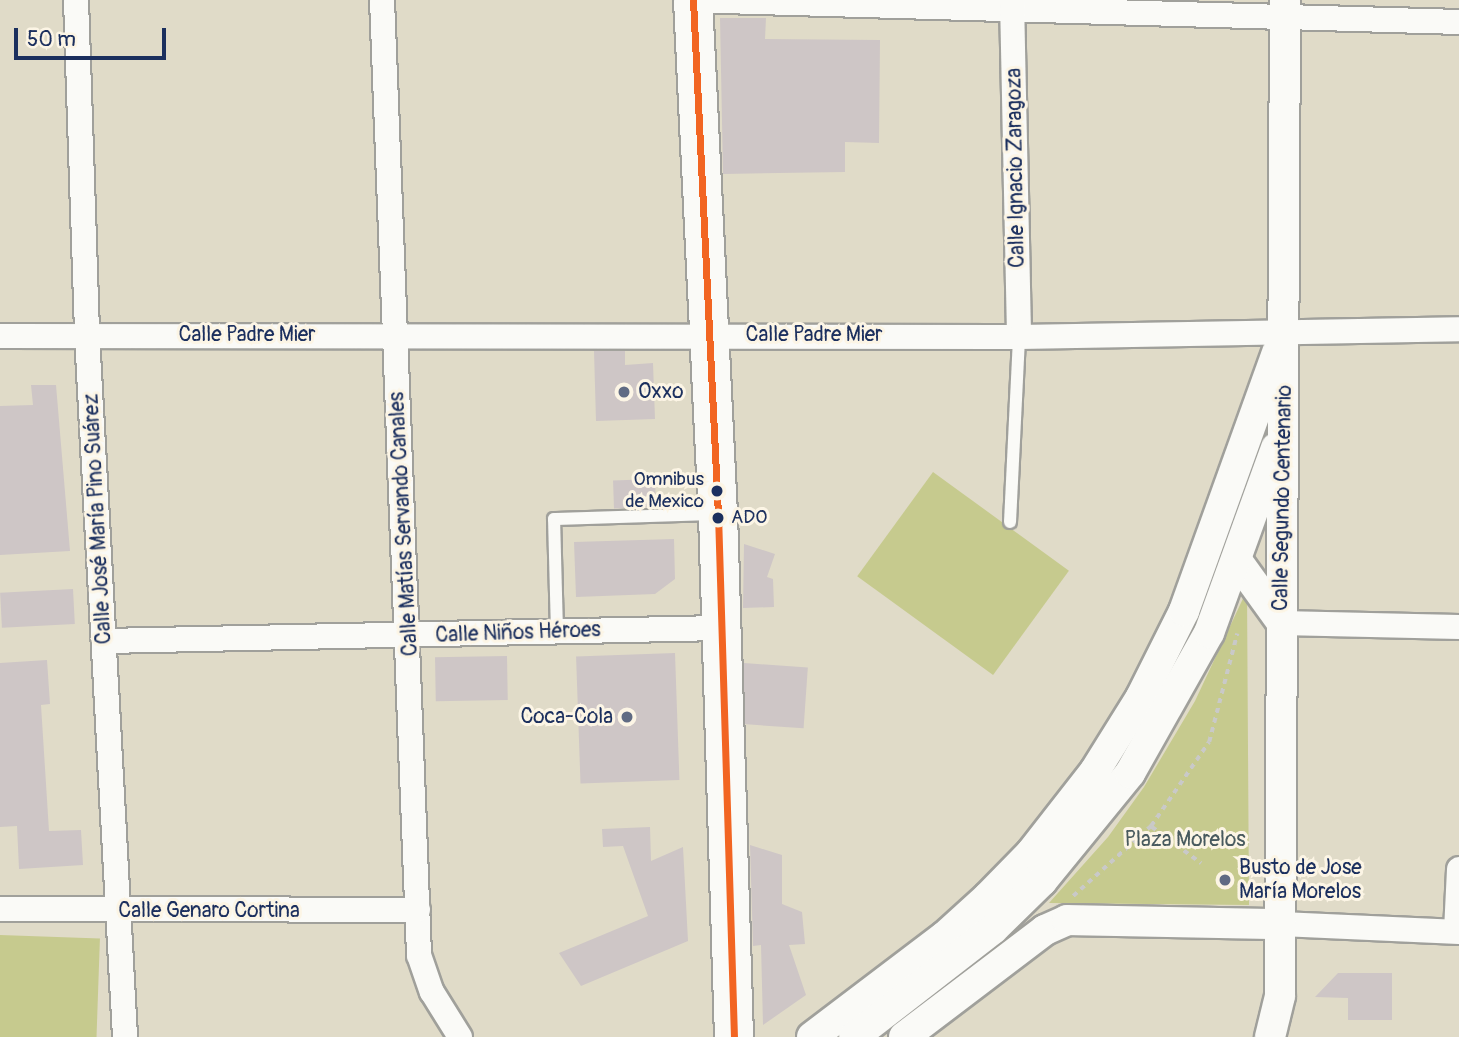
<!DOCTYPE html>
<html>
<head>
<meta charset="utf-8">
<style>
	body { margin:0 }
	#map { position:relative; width:1459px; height:1037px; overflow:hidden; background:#e0dbc8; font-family:Pangolin,sans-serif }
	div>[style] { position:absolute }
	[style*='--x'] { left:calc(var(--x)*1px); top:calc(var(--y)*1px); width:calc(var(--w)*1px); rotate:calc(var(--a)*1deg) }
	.green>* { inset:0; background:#c6ca8e; transform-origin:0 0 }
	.building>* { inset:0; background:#cec6c6; transform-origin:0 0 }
	.path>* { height:3.5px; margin-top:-1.75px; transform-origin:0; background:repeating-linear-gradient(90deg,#c9c9c8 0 5px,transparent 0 10px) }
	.roads { filter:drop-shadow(2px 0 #a0a09b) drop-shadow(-2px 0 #a0a09b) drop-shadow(0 2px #a0a09b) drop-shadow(0 -2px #a0a09b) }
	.service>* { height:12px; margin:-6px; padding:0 6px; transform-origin:6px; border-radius:6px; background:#fafaf7 }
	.minor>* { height:24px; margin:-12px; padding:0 12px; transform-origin:12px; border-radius:12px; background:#fafaf7 }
	.tertiary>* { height:30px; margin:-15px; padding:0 15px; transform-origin:15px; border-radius:15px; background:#fafaf7 }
	.primary>* { height:38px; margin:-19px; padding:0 19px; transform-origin:19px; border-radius:19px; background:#fafaf7 }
	.bus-1>* { height:7px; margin:-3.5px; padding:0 3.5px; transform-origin:3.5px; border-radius:3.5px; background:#f26522 }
	.dots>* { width:19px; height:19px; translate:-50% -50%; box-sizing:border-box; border:4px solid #fcf5e5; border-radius:50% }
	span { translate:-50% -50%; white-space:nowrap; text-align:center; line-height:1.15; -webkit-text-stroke:6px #fcf5e5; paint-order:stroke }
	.bus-label { font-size:19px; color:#1b2f5e }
	.right { translate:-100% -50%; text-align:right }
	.left { translate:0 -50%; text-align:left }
	.street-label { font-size:21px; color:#1b2f5e }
	.poi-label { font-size:21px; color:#1b2f5e }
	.park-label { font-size:21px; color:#485a5e }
	.scale { position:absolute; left:14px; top:28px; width:152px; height:32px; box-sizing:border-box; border:4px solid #1b2f5e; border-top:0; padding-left:9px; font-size:21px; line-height:24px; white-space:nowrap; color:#1b2f5e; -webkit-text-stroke:5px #fcf5e5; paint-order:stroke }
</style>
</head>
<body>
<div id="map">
	<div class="green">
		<i style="left:933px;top:472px;width:168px;height:129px;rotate:36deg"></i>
		<i style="clip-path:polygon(1247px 590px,1249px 905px,1049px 903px,1108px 837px,1144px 787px,1195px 701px)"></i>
		<i style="left:0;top:935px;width:100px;height:102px;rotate:2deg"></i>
	</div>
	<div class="building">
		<i style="clip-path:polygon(720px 18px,766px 18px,765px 39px,880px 40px,879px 143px,845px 142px,845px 172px,723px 174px)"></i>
		<i style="clip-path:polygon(594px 351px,625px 351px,625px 365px,653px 363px,655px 419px,596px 421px)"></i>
		<i style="clip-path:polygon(31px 385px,56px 385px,70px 551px,0 555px,0 406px,33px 405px)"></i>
		<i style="left:655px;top:479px;width:28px;height:42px;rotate:88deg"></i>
		<i style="clip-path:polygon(674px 539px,675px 579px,655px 594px,576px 597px,574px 542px)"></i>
		<i style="clip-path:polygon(744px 544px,775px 554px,767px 577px,773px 579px,774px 607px,743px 608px)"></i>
		<i style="left:73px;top:589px;width:35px;height:73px;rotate:87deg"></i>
		<i style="left:675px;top:653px;width:127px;height:99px;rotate:88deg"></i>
		<i style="left:507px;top:656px;width:44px;height:72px;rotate:89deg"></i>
		<i style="clip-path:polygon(47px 660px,50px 704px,41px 705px,49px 831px,81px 830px,83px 865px,19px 869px,17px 826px,0 827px,0 663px)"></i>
		<i style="left:744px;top:663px;width:64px;height:61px;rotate:4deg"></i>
		<i style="clip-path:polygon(650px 827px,651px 861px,683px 847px,688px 941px,581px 986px,559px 953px,648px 916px,623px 846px,603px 847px,602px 829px)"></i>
		<i style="clip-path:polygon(750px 845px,782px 855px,782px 904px,802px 912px,805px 944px,789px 945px,806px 995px,763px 1025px,761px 945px,753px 946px)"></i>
		<i style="clip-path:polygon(1338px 973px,1392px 973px,1392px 1020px,1348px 1020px,1348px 998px,1315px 997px)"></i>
	</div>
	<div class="path">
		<i style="--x:1152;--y:827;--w:61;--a:36.3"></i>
		<i style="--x:1241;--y:887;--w:16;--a:4"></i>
		<i style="--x:1073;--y:896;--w:105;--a:-41.9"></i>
		<i style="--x:1151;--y:826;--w:102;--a:-55.4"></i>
		<i style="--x:1209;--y:742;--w:112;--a:-75.5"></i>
	</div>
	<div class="roads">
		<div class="service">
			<i style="--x:1010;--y:522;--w:185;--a:-87.2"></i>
			<i style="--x:557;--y:632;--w:113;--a:-91.5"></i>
			<i style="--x:554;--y:519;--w:160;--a:-1.8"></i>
		</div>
		<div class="minor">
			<i style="--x:76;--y:0;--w:335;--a:88.1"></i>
			<i style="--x:87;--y:335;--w:703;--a:86.9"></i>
			<i style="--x:382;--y:0;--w:956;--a:87.78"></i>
			<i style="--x:419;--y:955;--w:39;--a:71"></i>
			<i style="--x:432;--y:992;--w:53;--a:58.1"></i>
			<i style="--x:687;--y:0;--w:772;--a:1.63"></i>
			<i style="--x:1012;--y:0;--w:337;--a:88.8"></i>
			<i style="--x:0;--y:336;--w:1019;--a:0.06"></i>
			<i style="--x:1019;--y:337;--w:440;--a:-1"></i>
			<i style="--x:1282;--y:623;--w:177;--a:1.3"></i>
			<i style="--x:105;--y:641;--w:615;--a:-1.21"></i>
			<i style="--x:0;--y:909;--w:418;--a:0.1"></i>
			<i style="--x:1281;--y:924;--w:178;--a:2.6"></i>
			<i style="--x:1456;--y:931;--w:62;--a:-87.2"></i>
		</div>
		<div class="tertiary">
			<i style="--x:1238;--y:562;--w:75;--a:54.2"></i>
			<i style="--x:812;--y:1037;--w:167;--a:-37.2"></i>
			<i style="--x:945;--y:936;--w:58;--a:-42.2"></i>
			<i style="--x:988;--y:897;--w:62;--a:-45.7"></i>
			<i style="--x:1031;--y:853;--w:104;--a:-52"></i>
			<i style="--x:1095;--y:771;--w:87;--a:-58.1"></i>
			<i style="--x:1141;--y:697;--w:96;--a:-63.4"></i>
			<i style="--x:1184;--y:611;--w:275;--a:-70.2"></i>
			<i style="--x:854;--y:1037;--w:176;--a:-37.8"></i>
			<i style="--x:993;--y:929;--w:69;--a:-44.4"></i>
			<i style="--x:1042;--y:881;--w:139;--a:-50.8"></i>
			<i style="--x:1130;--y:773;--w:161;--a:-60.6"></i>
			<i style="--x:1209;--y:633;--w:197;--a:-70.1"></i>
			<i style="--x:904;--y:1037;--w:177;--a:-37.2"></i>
			<i style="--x:1045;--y:930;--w:24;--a:-24"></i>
			<i style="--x:1067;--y:920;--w:214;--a:1.1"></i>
			<i style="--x:1270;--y:1037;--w:42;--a:-76.3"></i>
			<i style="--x:1280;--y:996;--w:996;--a:-89.71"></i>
		</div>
		<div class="primary">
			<i style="--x:693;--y:0;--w:515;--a:87.22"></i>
			<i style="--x:718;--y:514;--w:523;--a:88.25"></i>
		</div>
	</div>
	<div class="bus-1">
		<i style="--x:693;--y:0;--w:515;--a:87.22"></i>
		<i style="--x:718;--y:514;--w:523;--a:88.25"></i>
	</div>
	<div class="dots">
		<i style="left:624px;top:392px;background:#606b83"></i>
		<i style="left:717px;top:491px;background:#1b2f5e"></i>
		<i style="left:718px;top:518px;background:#1b2f5e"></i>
		<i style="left:627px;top:717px;background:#606b83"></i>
		<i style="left:1225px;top:880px;background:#606b83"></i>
	</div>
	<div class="bus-label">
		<span class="right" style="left:704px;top:491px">Omnibus<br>de Mexico</span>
		<span class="left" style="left:731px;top:518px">ADO</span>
	</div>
	<div class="street-label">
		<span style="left:1016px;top:168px;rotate:-91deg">Calle Ignacio Zaragoza</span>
		<span style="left:247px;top:335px">Calle Padre Mier</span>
		<span style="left:814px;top:335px">Calle Padre Mier</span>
		<span style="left:1283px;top:498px;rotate:-89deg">Calle Segundo Centenario</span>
		<span style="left:98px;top:519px;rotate:-93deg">Calle José María Pino Suárez</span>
		<span style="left:404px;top:524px;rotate:-93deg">Calle Matías Servando Canales</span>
		<span style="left:518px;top:633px;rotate:-2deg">Calle Niños Héroes</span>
		<span style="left:209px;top:911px">Calle Genaro Cortina</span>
	</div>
	<div class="poi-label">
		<span class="left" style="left:638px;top:392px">Oxxo</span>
		<span class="right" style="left:613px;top:717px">Coca-Cola</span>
		<span class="left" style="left:1239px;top:880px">Busto de Jose<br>María Morelos</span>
	</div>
	<div class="park-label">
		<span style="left:1185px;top:840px">Plaza Morelos</span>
	</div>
	<div class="scale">50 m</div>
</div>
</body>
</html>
